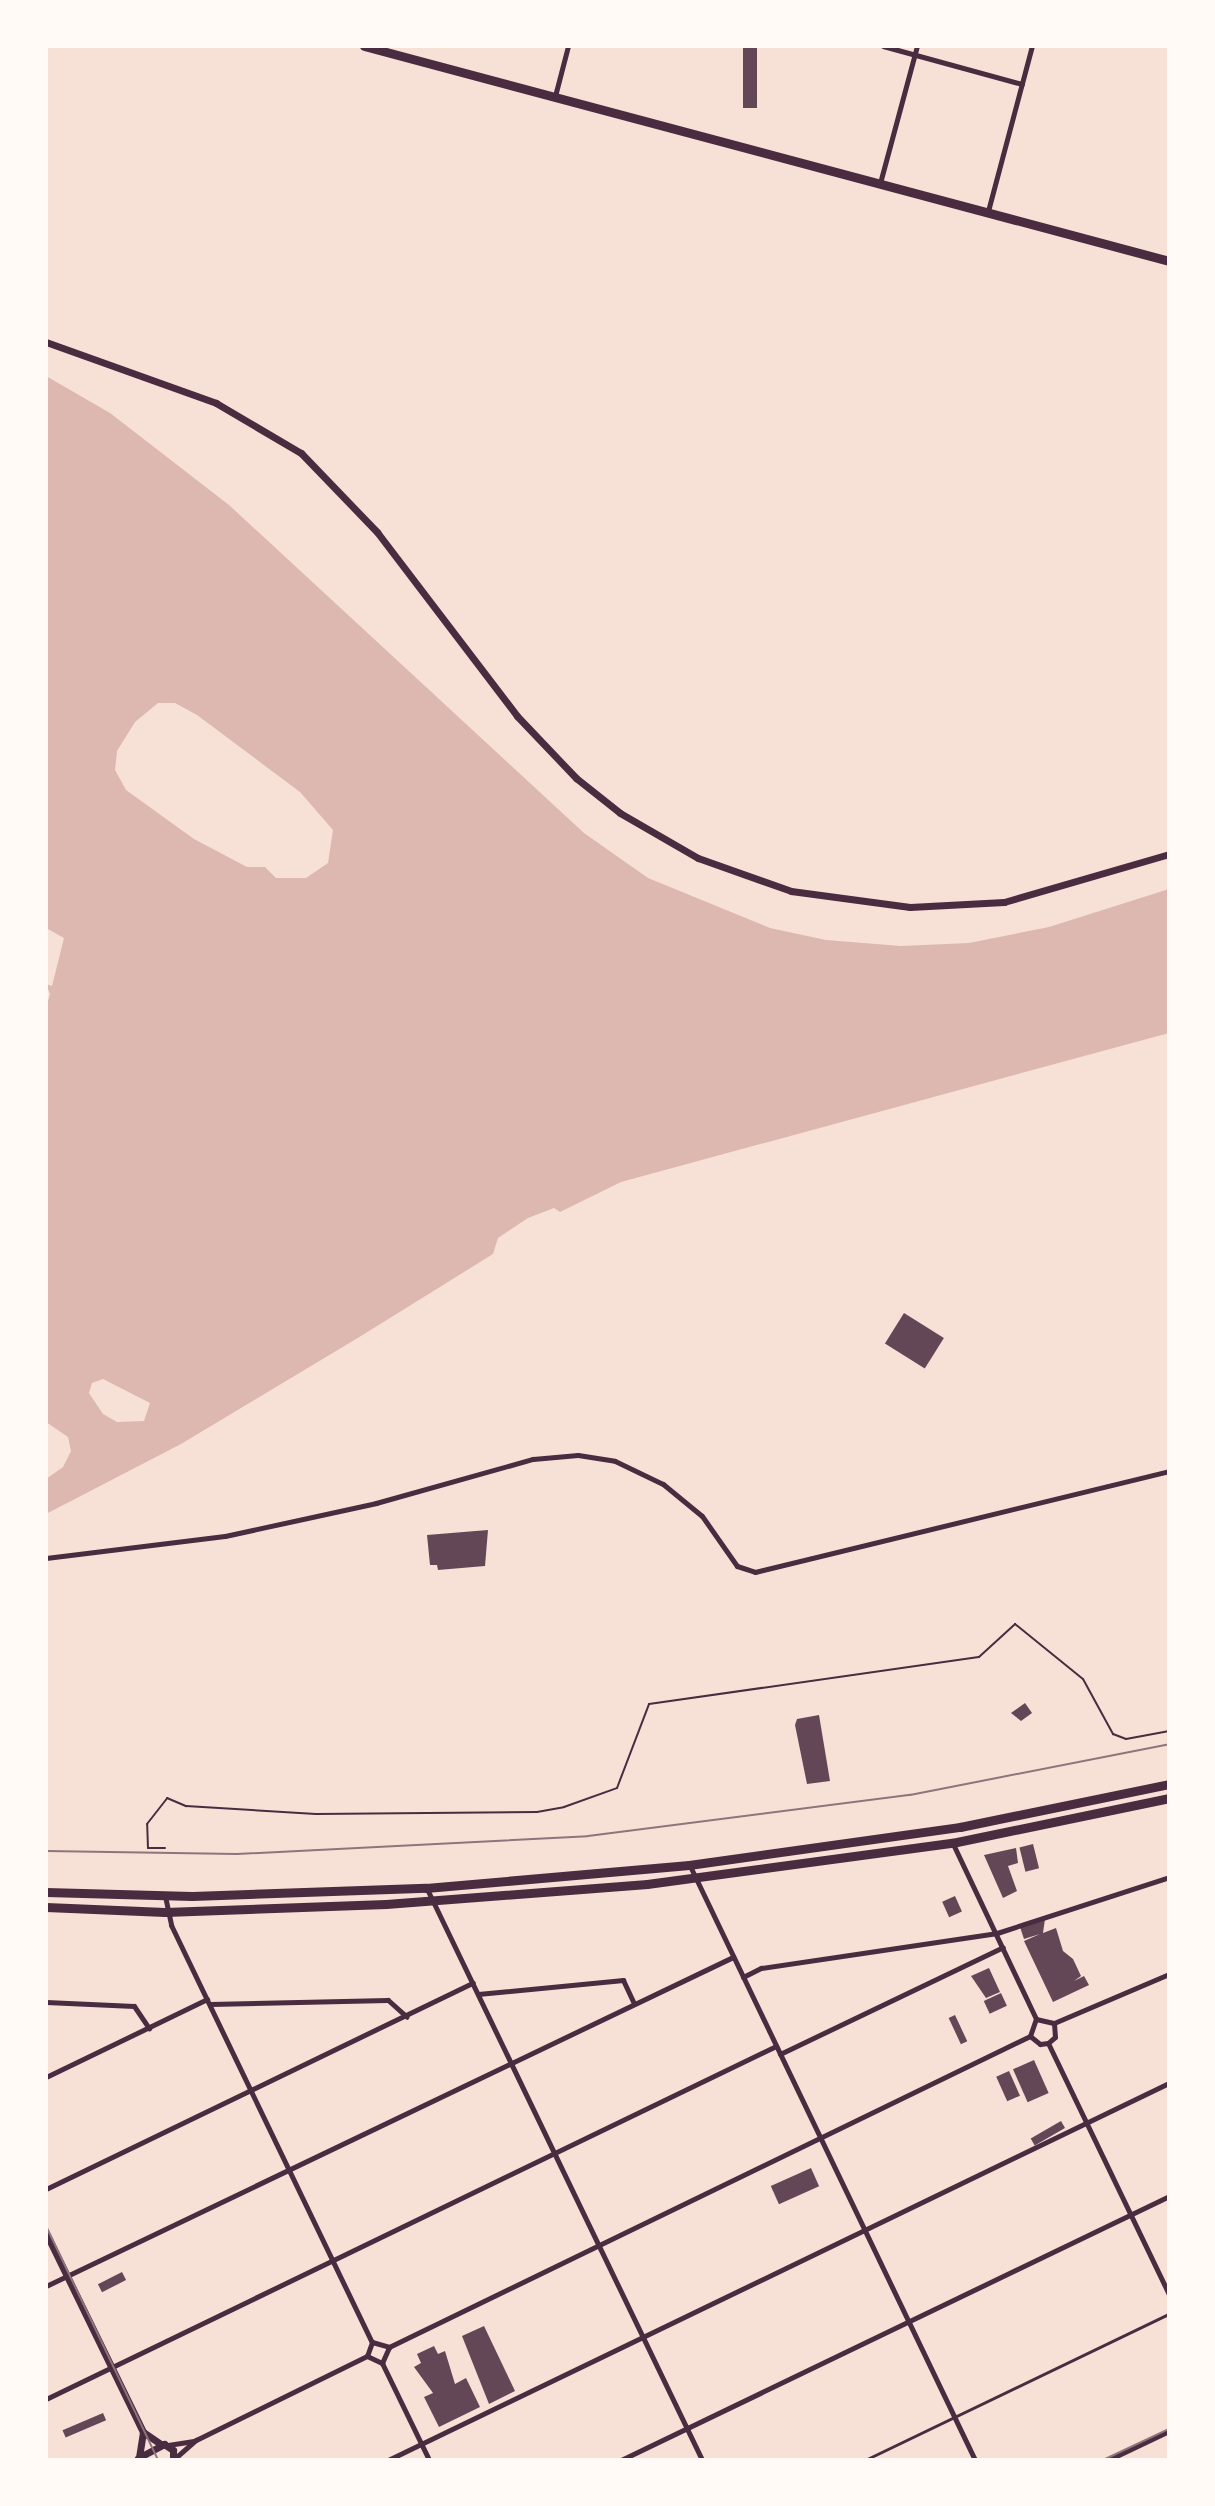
<!DOCTYPE html>
<html>
<head>
<meta charset="utf-8">
<style>
	body { margin:0 }
	#map { position:relative; width:1215px; height:2506px; overflow:hidden; background:#f7e1d7; font-family:"Golos Text",sans-serif }
	div>[style] { position:absolute }
	[style*='--x'] { left:calc(var(--x)*1px); top:calc(var(--y)*1px); width:calc(var(--w)*1px); rotate:calc(var(--a)*1deg) }
	.water>* { inset:0; background:#dcb8b0 }
	.building>* { inset:0; background:#644757; transform-origin:0 0 }
	.path>* { height:2px; margin:-1px; padding:0 1px; transform-origin:1px; border-radius:1px; background:#4a2c40 }
	.service>* { height:3px; margin:-1.5px; padding:0 1.5px; transform-origin:1.5px; border-radius:1.5px; background:#4a2c40 }
	.minor>* { height:5px; margin:-2.5px; padding:0 2.5px; transform-origin:2.5px; border-radius:2.5px; background:#4a2c40 }
	.tertiary>* { height:7px; margin:-3.5px; padding:0 3.5px; transform-origin:3.5px; border-radius:3.5px; background:#4a2c40 }
	.primary>* { height:9px; margin:-4.5px; padding:0 4.5px; transform-origin:4.5px; border-radius:4.5px; background:#4a2c40 }
	.trunk>* { height:9px; margin:-4.5px; padding:0 4.5px; transform-origin:4.5px; border-radius:4.5px; background:#4a2c40 }
	.tram>* { height:2px; margin:-1px; padding:0 1px; transform-origin:1px; border-radius:1px; background:#8f747c }
	span { translate:-50% -50%; white-space:nowrap; text-align:center; line-height:1.15; -webkit-text-stroke:6px #fffaf5; paint-order:stroke }
	.frame { position:absolute; inset:0; border:48px solid #fffaf5; pointer-events:none }
</style>
</head>
<body>
<div id="map">
	<div class="water">
		<i style="clip-path:polygon(evenodd,46px 376px,110px 413px,229px 505px,584px 833px,648px 878px,770px 928px,826px 940px,901px 946px,969px 943px,1049px 927px,1169px 889px,1169px 1033px,621px 1182px,560px 1212px,554px 1208px,528px 1218px,498px 1238px,493px 1254px,361px 1336px,181px 1444px,46px 1514px,46px 1479px,63px 1467px,71px 1451px,68px 1437px,46px 1422px,46px 1008px,50px 994px,46px 984px,52px 986px,64px 938px,46px 928px,46px 376px,158px 703px,175px 703px,197px 715px,300px 792px,333px 830px,328px 863px,306px 878px,276px 878px,265px 867px,247px 867px,194px 839px,126px 790px,115px 770px,117px 751px,135px 722px,158px 703px,46px 376px,103px 1379px,150px 1403px,144px 1421px,117px 1422px,103px 1414px,89px 1393px,92px 1383px,103px 1379px)"></i>
	</div>
	<div class="building">
		<i style="left:743px;top:46px;width:14px;height:62px"></i>
		<i style="left:904px;top:1313px;width:47px;height:36px;rotate:32deg"></i>
		<i style="clip-path:polygon(488px 1530px,485px 1566px,438px 1570px,437px 1565px,430px 1565px,427px 1535px)"></i>
		<i style="clip-path:polygon(1025px 1703px,1032px 1713px,1021px 1721px,1011px 1713px)"></i>
		<i style="clip-path:polygon(819px 1715px,830px 1781px,807px 1784px,795px 1725px,797px 1719px)"></i>
		<i style="left:1033px;top:1844px;width:25px;height:14px;rotate:76deg"></i>
		<i style="clip-path:polygon(1016px 1848px,1018px 1863px,1008px 1866px,1017px 1891px,1003px 1898px,984px 1855px)"></i>
		<i style="left:955px;top:1896px;width:17px;height:14px;rotate:66deg"></i>
		<i style="clip-path:polygon(1045px 1919px,1043px 1933px,1056px 1928px,1063px 1951px,1073px 1959px,1081px 1976px,1074px 1981px,1084px 1976px,1089px 1985px,1053px 2002px,1024px 1941px,1040px 1934px,1024px 1939px,1020px 1927px)"></i>
		<i style="clip-path:polygon(989px 1968px,1000px 1992px,986px 1998px,971px 1976px)"></i>
		<i style="left:1001px;top:1993px;width:14px;height:19px;rotate:65deg"></i>
		<i style="left:955px;top:2015px;width:29px;height:7px;rotate:65deg"></i>
		<i style="left:1034px;top:2060px;width:36px;height:23px;rotate:66deg"></i>
		<i style="left:1009px;top:2071px;width:27px;height:14px;rotate:66deg"></i>
		<i style="left:1061px;top:2121px;width:8px;height:35px;rotate:60deg"></i>
		<i style="left:811px;top:2168px;width:20px;height:44px;rotate:66deg"></i>
		<i style="left:122px;top:2272px;width:9px;height:27px;rotate:63deg"></i>
		<i style="clip-path:polygon(484px 2326px,515px 2391px,489px 2404px,462px 2336px)"></i>
		<i style="clip-path:polygon(434px 2346px,438px 2354px,445px 2351px,455px 2384px,466px 2378px,480px 2407px,439px 2427px,424px 2397px,433px 2393px,414px 2367px,421px 2363px,417px 2354px)"></i>
		<i style="left:103px;top:2413px;width:8px;height:44px;rotate:67deg"></i>
	</div>
	<div class="path">
		<i style="--x:165;--y:1848;--w:17;--a:180"></i>
		<i style="--x:148;--y:1848;--w:24;--a:-92"></i>
		<i style="--x:147;--y:1824;--w:33;--a:-52"></i>
		<i style="--x:167;--y:1798;--w:21;--a:23"></i>
		<i style="--x:186;--y:1806;--w:130;--a:3.5"></i>
		<i style="--x:316;--y:1814;--w:221;--a:-0.5"></i>
		<i style="--x:537;--y:1812;--w:27;--a:-10"></i>
		<i style="--x:564;--y:1807;--w:56;--a:-19.7"></i>
		<i style="--x:617;--y:1788;--w:90;--a:-69.1"></i>
		<i style="--x:649;--y:1704;--w:333;--a:-8.1"></i>
		<i style="--x:979;--y:1657;--w:49;--a:-42.5"></i>
		<i style="--x:1015;--y:1624;--w:87;--a:39"></i>
		<i style="--x:1083;--y:1679;--w:63;--a:61.4"></i>
		<i style="--x:1113;--y:1734;--w:14;--a:21"></i>
		<i style="--x:1126;--y:1739;--w:44;--a:-10.5"></i>
	</div>
	<div class="service">
		<i style="--x:865;--y:2460;--w:337;--a:-25.7"></i>
	</div>
	<div class="minor">
		<i style="--x:883;--y:46;--w:144;--a:15.3"></i>
		<i style="--x:555;--y:96;--w:52;--a:-75.4"></i>
		<i style="--x:880;--y:183;--w:142;--a:-74.9"></i>
		<i style="--x:988;--y:211;--w:171;--a:-75.1"></i>
		<i style="--x:46;--y:1558;--w:180;--a:-7"></i>
		<i style="--x:225;--y:1536;--w:155;--a:-12.3"></i>
		<i style="--x:376;--y:1503;--w:163;--a:-15.7"></i>
		<i style="--x:533;--y:1459;--w:45;--a:-5.1"></i>
		<i style="--x:578;--y:1455;--w:37;--a:9"></i>
		<i style="--x:615;--y:1461;--w:53;--a:25.6"></i>
		<i style="--x:663;--y:1484;--w:50;--a:39.4"></i>
		<i style="--x:702;--y:1516;--w:61;--a:55"></i>
		<i style="--x:737;--y:1566;--w:19;--a:18"></i>
		<i style="--x:755;--y:1572;--w:426;--a:-13.7"></i>
		<i style="--x:953;--y:1844;--w:194;--a:64.6"></i>
		<i style="--x:690;--y:1866;--w:659;--a:64.37"></i>
		<i style="--x:427;--y:1889;--w:634;--a:64.28"></i>
		<i style="--x:165;--y:1896;--w:30;--a:78"></i>
		<i style="--x:171;--y:1925;--w:463;--a:64.3"></i>
		<i style="--x:743;--y:1977;--w:20;--a:-27"></i>
		<i style="--x:761;--y:1968;--w:239;--a:-8.4"></i>
		<i style="--x:997;--y:1933;--w:181;--a:-18"></i>
		<i style="--x:478;--y:1994;--w:146;--a:-5.5"></i>
		<i style="--x:623;--y:1980;--w:26;--a:65"></i>
		<i style="--x:46;--y:2002;--w:88;--a:2.6"></i>
		<i style="--x:134;--y:2006;--w:27;--a:56"></i>
		<i style="--x:210;--y:2004;--w:178;--a:-1.3"></i>
		<i style="--x:388;--y:2000;--w:25;--a:42"></i>
		<i style="--x:1036;--y:2019;--w:18;--a:13"></i>
		<i style="--x:1054;--y:2023;--w:14;--a:86"></i>
		<i style="--x:1055;--y:2037;--w:9;--a:139"></i>
		<i style="--x:1054;--y:2023;--w:125;--a:-23.1"></i>
		<i style="--x:1030;--y:2036;--w:13;--a:39"></i>
		<i style="--x:1040;--y:2044;--w:8;--a:-7"></i>
		<i style="--x:1030;--y:2036;--w:18;--a:-71"></i>
		<i style="--x:1048;--y:2043;--w:279;--a:64.3"></i>
		<i style="--x:780;--y:2054;--w:247;--a:-25.6"></i>
		<i style="--x:46;--y:2077;--w:179;--a:-25.8"></i>
		<i style="--x:46;--y:2189;--w:474;--a:-25.8"></i>
		<i style="--x:46;--y:2286;--w:762;--a:-25.59"></i>
		<i style="--x:372;--y:2342;--w:18;--a:16"></i>
		<i style="--x:389;--y:2347;--w:712;--a:-25.88"></i>
		<i style="--x:367;--y:2356;--w:17;--a:25"></i>
		<i style="--x:367;--y:2356;--w:15;--a:-70"></i>
		<i style="--x:382;--y:2363;--w:108;--a:64.1"></i>
		<i style="--x:382;--y:2363;--w:17;--a:-66"></i>
		<i style="--x:46;--y:2399;--w:811;--a:-25.81"></i>
		<i style="--x:168;--y:2445;--w:26;--a:-9"></i>
		<i style="--x:174;--y:2459;--w:29;--a:-41"></i>
		<i style="--x:196;--y:2440;--w:191;--a:-26.2"></i>
		<i style="--x:388;--y:2460;--w:867;--a:-25.77"></i>
		<i style="--x:621;--y:2460;--w:608;--a:-25.72"></i>
		<i style="--x:1108;--y:2460;--w:68;--a:-25.4"></i>
	</div>
	<div class="tertiary">
		<i style="--x:46;--y:342;--w:181;--a:19.7"></i>
		<i style="--x:216;--y:403;--w:99;--a:30.5"></i>
		<i style="--x:301;--y:453;--w:110;--a:46.1"></i>
		<i style="--x:377;--y:532;--w:231;--a:52.7"></i>
		<i style="--x:517;--y:716;--w:86;--a:46.4"></i>
		<i style="--x:576;--y:778;--w:56;--a:38.5"></i>
		<i style="--x:620;--y:813;--w:90;--a:30"></i>
		<i style="--x:698;--y:858;--w:99;--a:19.5"></i>
		<i style="--x:791;--y:891;--w:120;--a:7.7"></i>
		<i style="--x:910;--y:907;--w:94;--a:-3"></i>
		<i style="--x:1004;--y:902;--w:172;--a:-16.2"></i>
		<i style="--x:46;--y:2233;--w:221;--a:64"></i>
		<i style="--x:143;--y:2432;--w:24;--a:99"></i>
		<i style="--x:143;--y:2432;--w:22;--a:34"></i>
		<i style="--x:138;--y:2458;--w:30;--a:-28"></i>
		<i style="--x:164;--y:2444;--w:11;--a:34"></i>
		<i style="--x:173;--y:2450;--w:10;--a:90"></i>
	</div>
	<div class="primary">
		<i style="--x:46;--y:1892;--w:146;--a:1.6"></i>
		<i style="--x:192;--y:1896;--w:234;--a:-2"></i>
		<i style="--x:426;--y:1888;--w:264;--a:-5"></i>
		<i style="--x:689;--y:1865;--w:274;--a:-8"></i>
		<i style="--x:960;--y:1827;--w:213;--a:-11.6"></i>
		<i style="--x:46;--y:1907;--w:119;--a:2.4"></i>
		<i style="--x:165;--y:1912;--w:221;--a:-2.1"></i>
		<i style="--x:386;--y:1904;--w:262;--a:-4.4"></i>
		<i style="--x:647;--y:1884;--w:308;--a:-7.7"></i>
		<i style="--x:952;--y:1843;--w:222;--a:-11.7"></i>
	</div>
	<div class="trunk">
		<i style="--x:364;--y:46;--w:833;--a:14.95"></i>
	</div>
	<div class="tram">
		<i style="--x:46;--y:1851;--w:191;--a:0.9"></i>
		<i style="--x:237;--y:1854;--w:351;--a:-2.9"></i>
		<i style="--x:588;--y:1836;--w:325;--a:-7.3"></i>
		<i style="--x:910;--y:1795;--w:264;--a:-11.1"></i>
		<i style="--x:46;--y:2226;--w:259;--a:64.4"></i>
		<i style="--x:1103;--y:2460;--w:73;--a:-25.2"></i>
	</div>
	<div class="frame"></div>
</div>
</body>
</html>
